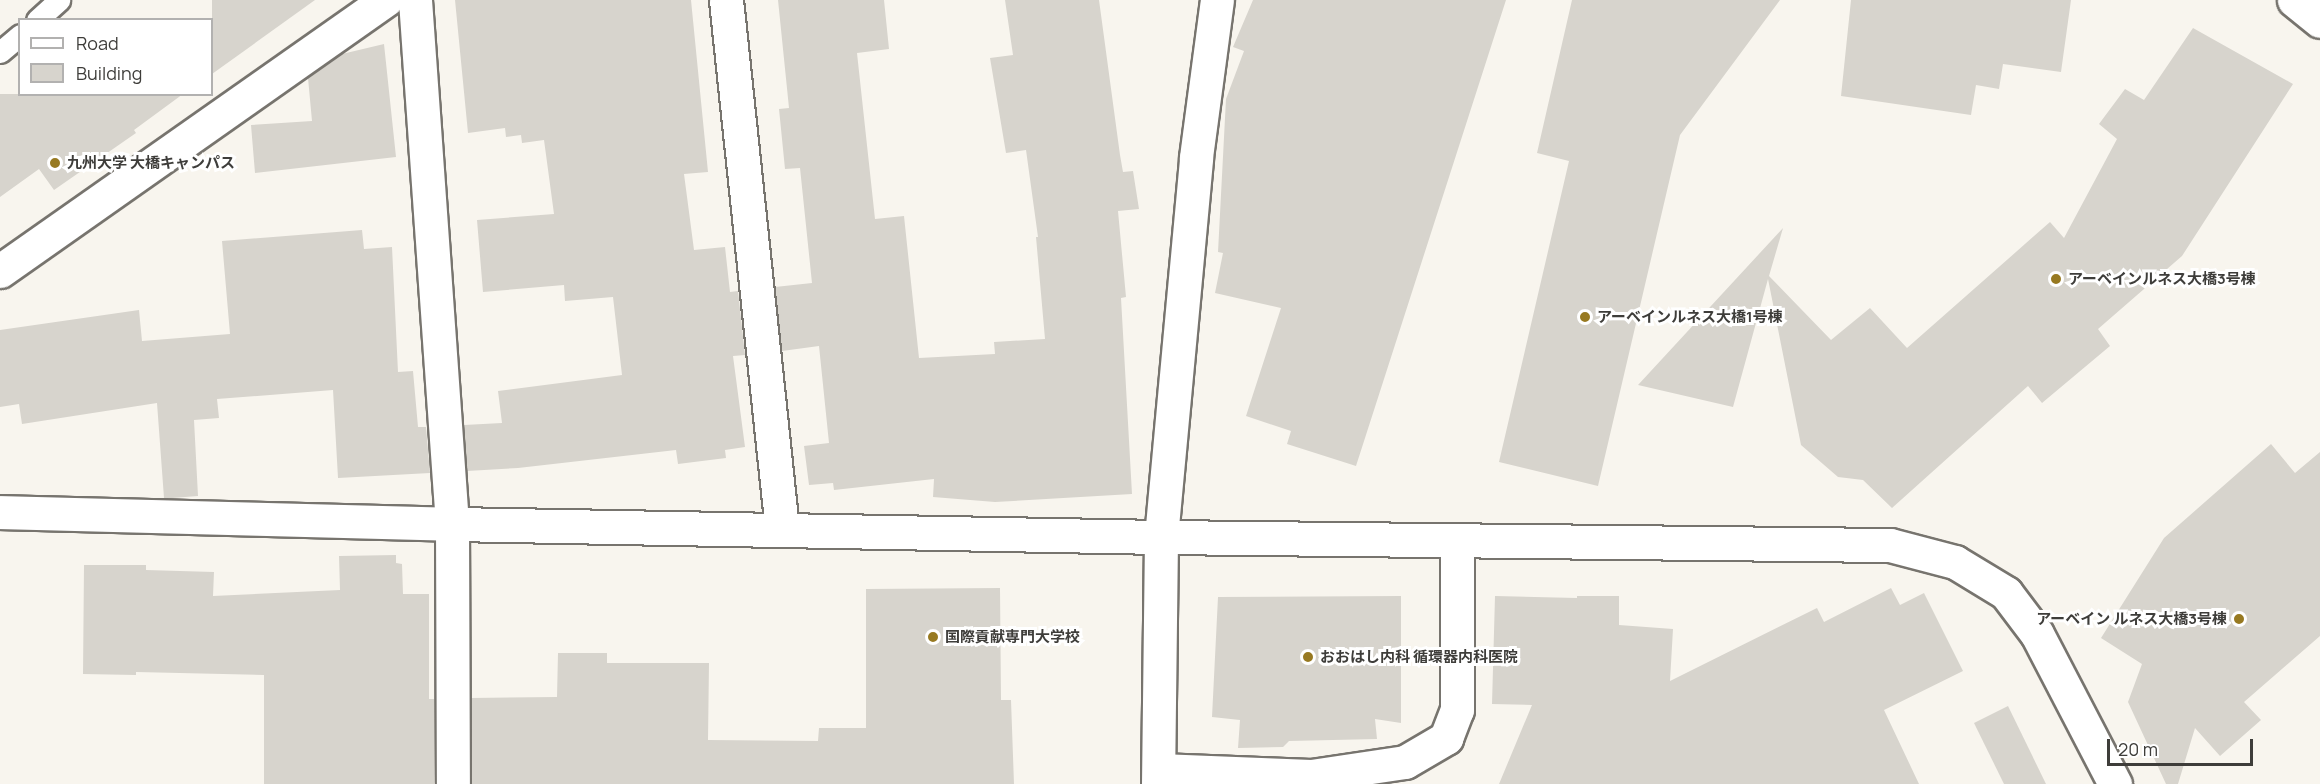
<!DOCTYPE html>
<html>
<head>
<meta charset="utf-8">
<style>
	body { margin:0 }
	#map { position:relative; width:2320px; height:784px; overflow:hidden; background:#f8f5ee; font-family:Manrope,"Noto Sans JP",sans-serif }
	div>[style] { position:absolute }
	[style*='--x'] { left:calc(var(--x)*1px); top:calc(var(--y)*1px); width:calc(var(--w)*1px); rotate:calc(var(--a)*1deg) }
	.building>* { inset:0; background:#d7d4cd }
	.roads { filter:drop-shadow(2px 0 #77746e) drop-shadow(-2px 0 #77746e) drop-shadow(0 2px #77746e) drop-shadow(0 -2px #77746e) }
	.service>* { height:21px; margin:-10.5px; padding:0 10.5px; transform-origin:10.5px; border-radius:10.5px; background:#fff }
	.minor>* { height:33px; margin:-16.5px; padding:0 16.5px; transform-origin:16.5px; border-radius:16.5px; background:#fff }
	.dots>* { width:16px; height:16px; translate:-50% -50%; box-sizing:border-box; border:3px solid #fff; border-radius:50% }
	span { translate:-50% -50%; white-space:nowrap; text-align:center; line-height:1.15; -webkit-text-stroke:6px #fff; paint-order:stroke }
	.poi-label { font-size:15px; color:#3e3d3a; font-weight:700 }
	.left { translate:0 -50%; text-align:left }
	.right { translate:-100% -50%; text-align:right }
	.legend { position:absolute; left:18px; top:18px; width:195px; height:78px; box-sizing:border-box; background:#fff; border:2px solid #b2b1b0; margin:0; padding:8px 10px; list-style:none; font-size:18px; color:#3e3d3a }
	.legend li { display:flex; align-items:center; gap:12px; height:30px }
	.legend b { width:30px; border:2px solid #b2b1b0 }
	.scale { position:absolute; left:2107px; top:739px; width:146px; height:27px; box-sizing:border-box; border:3px solid #3e3d3a; border-top:0; padding-left:8px; font-size:18px; line-height:21px; white-space:nowrap; color:#3e3d3a; -webkit-text-stroke:4px #fff; paint-order:stroke }
</style>
</head>
<body>
<div id="map">
	<div class="building">
		<i style="clip-path:polygon(212px 0,315px 0,212px 74px)"></i>
		<i style="clip-path:polygon(455px 0,691px 0,708px 172px,684px 174px,694px 250px,725px 247px,730px 292px,738px 291px,745px 355px,733px 356px,745px 447px,725px 450px,726px 458px,678px 464px,676px 450px,518px 468px,467px 471px,464px 425px,502px 423px,498px 391px,622px 375px,613px 297px,565px 301px,564px 285px,483px 292px,477px 220px,554px 214px,544px 140px,522px 143px,521px 135px,506px 137px,505px 128px,468px 133px)"></i>
		<i style="clip-path:polygon(778px 0,884px 0,889px 49px,857px 53px,875px 219px,904px 216px,919px 358px,995px 354px,994px 342px,1045px 339px,1036px 237px,1038px 237px,1026px 150px,1006px 153px,990px 58px,1013px 55px,1005px 0,1099px 0,1120px 155px,1123px 172px,1133px 171px,1139px 209px,1118px 211px,1126px 297px,1121px 298px,1132px 494px,995px 502px,933px 497px,934px 479px,834px 490px,833px 483px,809px 485px,804px 446px,829px 443px,819px 346px,782px 351px,775px 287px,812px 283px,800px 168px,785px 169px,779px 109px,789px 108px)"></i>
		<i style="clip-path:polygon(1253px 0,1506px 0,1356px 466px,1287px 444px,1291px 431px,1246px 416px,1281px 308px,1215px 293px,1223px 253px,1218px 252px,1226px 99px,1244px 51px,1233px 47px)"></i>
		<i style="clip-path:polygon(1572px 0,1780px 0,1680px 135px,1598px 486px,1499px 462px,1569px 161px,1537px 153px)"></i>
		<i style="clip-path:polygon(1851px 0,2071px 0,2061px 72px,2003px 64px,1999px 89px,1976px 85px,1971px 115px,1841px 96px)"></i>
		<i style="clip-path:polygon(2193px 28px,2293px 84px,2182px 256px,2098px 329px,2110px 346px,2042px 403px,2028px 386px,1892px 508px,1863px 480px,1838px 477px,1801px 445px,1768px 279px,1733px 407px,1638px 385px,1783px 228px,1769px 276px,1831px 340px,1870px 308px,1907px 348px,2050px 222px,2064px 238px,2117px 139px,2099px 124px,2125px 89px,2144px 100px)"></i>
		<i style="clip-path:polygon(384px 44px,396px 157px,255px 173px,251px 125px,312px 121px,308px 78px,342px 54px)"></i>
		<i style="clip-path:polygon(0 94px,183px 94px,134px 130px,136px 133px,54px 190px,39px 169px,0 197px)"></i>
		<i style="clip-path:polygon(362px 230px,364px 249px,392px 247px,398px 372px,413px 371px,418px 427px,426px 427px,430px 473px,338px 478px,333px 390px,217px 399px,219px 418px,194px 420px,198px 496px,172px 498px,164px 498px,157px 403px,22px 424px,19px 404px,0 407px,0 330px,139px 310px,142px 341px,230px 334px,222px 241px)"></i>
		<i style="clip-path:polygon(2271px 444px,2295px 473px,2320px 452px,2320px 636px,2244px 702px,2261px 720px,2220px 756px,2195px 728px,2178px 784px,2166px 784px,2128px 702px,2142px 664px,2101px 638px,2164px 538px)"></i>
		<i style="clip-path:polygon(396px 555px,396px 563px,402px 564px,403px 594px,429px 594px,429px 699px,434px 699px,434px 784px,264px 784px,264px 675px,136px 672px,136px 675px,83px 674px,84px 565px,146px 565px,146px 570px,214px 572px,213px 596px,340px 590px,339px 556px)"></i>
		<i style="clip-path:polygon(1000px 588px,1001px 700px,1011px 700px,1014px 784px,472px 784px,471px 698px,557px 697px,558px 653px,607px 653px,607px 663px,709px 663px,708px 740px,818px 741px,819px 728px,866px 728px,866px 589px)"></i>
		<i style="clip-path:polygon(1891px 588px,1900px 605px,1924px 593px,1963px 671px,1884px 710px,1919px 784px,1499px 784px,1532px 705px,1492px 704px,1495px 596px,1577px 598px,1577px 596px,1619px 596px,1619px 625px,1673px 629px,1670px 681px,1817px 608px,1824px 622px)"></i>
		<i style="clip-path:polygon(1401px 596px,1401px 723px,1375px 719px,1377px 739px,1289px 741px,1283px 747px,1238px 748px,1240px 720px,1212px 717px,1218px 597px)"></i>
		<i style="clip-path:polygon(2008px 706px,2046px 784px,2004px 784px,1974px 723px)"></i>
	</div>
	<div class="roads">
		<div class="service">
			<i style="--x:37;--y:20;--w:30;--a:-42"></i>
			<i style="--x:0;--y:52;--w:26;--a:-40"></i>
		</div>
		<div class="minor">
			<i style="--x:415;--y:0;--w:525;--a:85.96"></i>
			<i style="--x:452;--y:524;--w:260;--a:89.8"></i>
			<i style="--x:726;--y:0;--w:532;--a:83.96"></i>
			<i style="--x:2294;--y:0;--w:33;--a:39"></i>
			<i style="--x:0;--y:271;--w:472;--a:-35.1"></i>
			<i style="--x:0;--y:512;--w:452;--a:1.5"></i>
			<i style="--x:452;--y:524;--w:709;--a:1.05"></i>
			<i style="--x:1161;--y:537;--w:729;--a:0.63"></i>
			<i style="--x:1890;--y:545;--w:67;--a:14.7"></i>
			<i style="--x:1955;--y:562;--w:60;--a:31.3"></i>
			<i style="--x:2006;--y:593;--w:51;--a:52.9"></i>
			<i style="--x:2037;--y:634;--w:169;--a:62.5"></i>
			<i style="--x:1159;--y:770;--w:152;--a:2.3"></i>
			<i style="--x:1311;--y:776;--w:95;--a:-8.5"></i>
			<i style="--x:1405;--y:762;--w:48;--a:-30.3"></i>
			<i style="--x:1446;--y:738;--w:30;--a:-69"></i>
			<i style="--x:1457;--y:710;--w:169;--a:-90"></i>
			<i style="--x:1158;--y:784;--w:247;--a:-89.3"></i>
			<i style="--x:1161;--y:537;--w:382;--a:-84.7"></i>
			<i style="--x:1196;--y:157;--w:158;--a:-82.4"></i>
		</div>
	</div>
	<div class="dots">
		<i style="left:55px;top:163px;background:#977921"></i>
		<i style="left:2056px;top:279px;background:#977921"></i>
		<i style="left:1585px;top:317px;background:#977921"></i>
		<i style="left:2239px;top:619px;background:#977921"></i>
		<i style="left:933px;top:637px;background:#977921"></i>
		<i style="left:1308px;top:657px;background:#977921"></i>
	</div>
	<div class="poi-label">
		<span class="left" style="left:67px;top:163px">九州大学 大橋キャンパス</span>
		<span class="left" style="left:2068px;top:279px">アーベインルネス大橋3号棟</span>
		<span class="left" style="left:1597px;top:317px">アーベインルネス大橋1号棟</span>
		<span class="right" style="left:2227px;top:619px">アーベイン ルネス大橋3号棟</span>
		<span class="left" style="left:945px;top:637px">国際貢献専門大学校</span>
		<span class="left" style="left:1320px;top:657px">おおはし内科 循環器内科医院</span>
	</div>
	<ul class="legend">
	<li><b style="height:8px;background:#fff"></b>Road</li>
	<li><b style="height:16px;background:#d7d4cd"></b>Building</li>
	</ul>
	<div class="scale">20 m</div>
</div>
</body>
</html>
